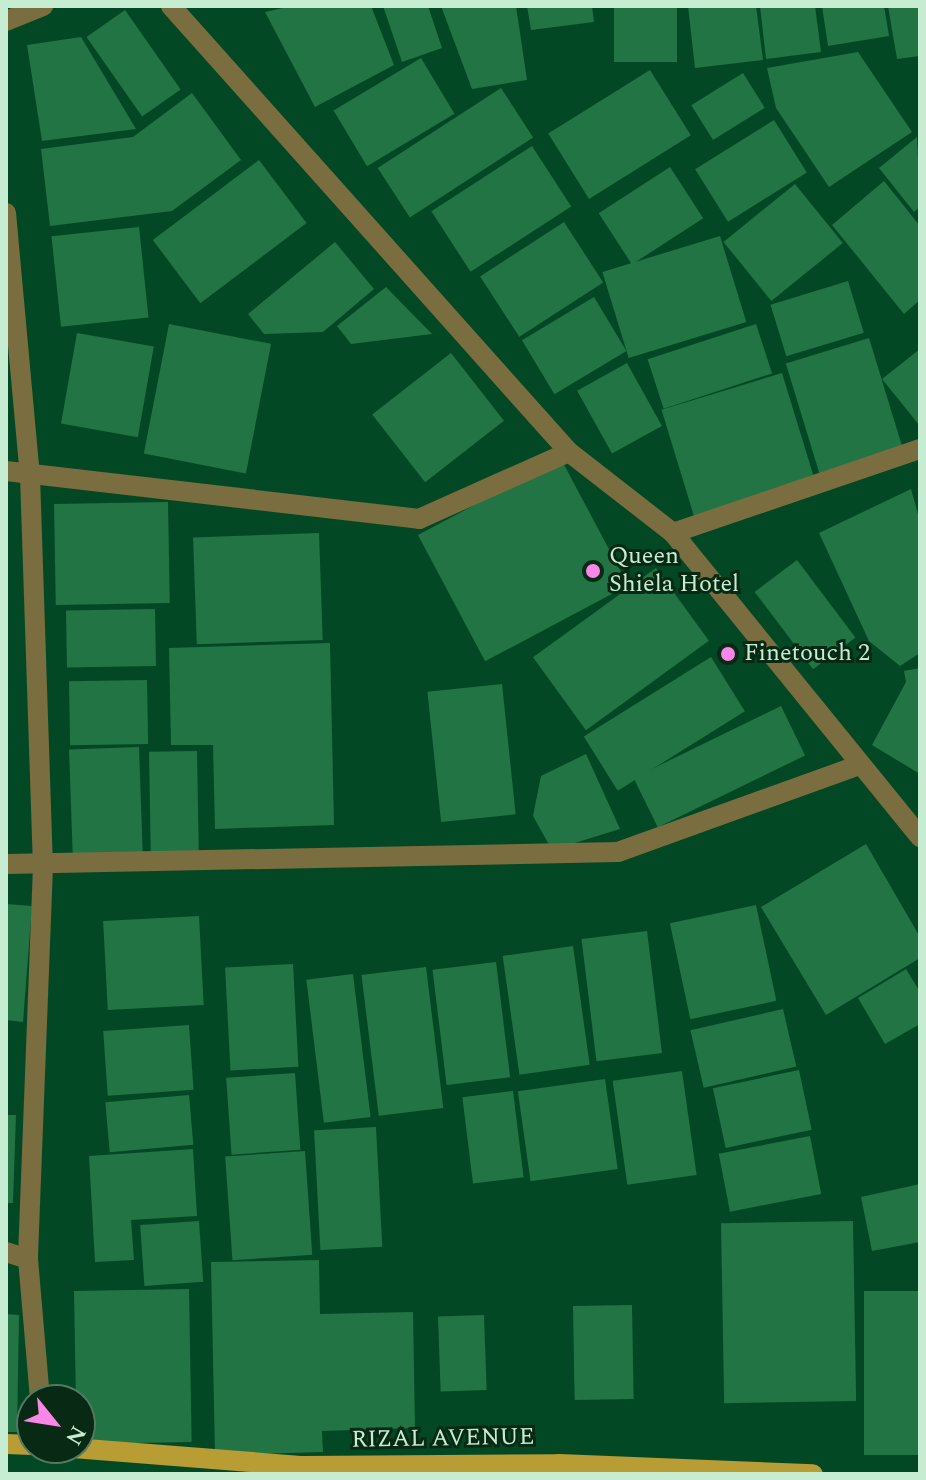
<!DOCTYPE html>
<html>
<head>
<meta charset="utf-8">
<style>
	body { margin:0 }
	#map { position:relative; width:926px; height:1480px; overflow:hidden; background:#034824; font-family:Spectral,serif }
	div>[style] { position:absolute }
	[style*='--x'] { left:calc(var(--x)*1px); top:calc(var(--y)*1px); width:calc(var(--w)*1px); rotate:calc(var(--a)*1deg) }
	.building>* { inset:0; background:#227444; transform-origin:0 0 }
	.minor>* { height:20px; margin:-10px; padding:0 10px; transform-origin:10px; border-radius:10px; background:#7a6d40 }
	.major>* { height:20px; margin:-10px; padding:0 10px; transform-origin:10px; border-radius:10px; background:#b89c34 }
	.dots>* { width:22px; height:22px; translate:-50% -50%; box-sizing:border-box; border:4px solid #082a15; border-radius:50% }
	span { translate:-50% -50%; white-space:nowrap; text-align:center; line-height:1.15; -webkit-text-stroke:6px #082a15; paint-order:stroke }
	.poi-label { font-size:24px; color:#c6ecd1 }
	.left { translate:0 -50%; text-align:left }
	.street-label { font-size:24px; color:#c6ecd1 }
	.frame { position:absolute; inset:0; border:8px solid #c6ecd1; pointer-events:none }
	.north { position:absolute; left:16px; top:1384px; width:80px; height:80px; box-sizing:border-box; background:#082a15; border:2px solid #547860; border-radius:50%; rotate:120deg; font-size:22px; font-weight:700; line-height:32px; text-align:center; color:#c6ecd1 }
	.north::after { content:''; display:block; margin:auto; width:28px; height:36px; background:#fa87e7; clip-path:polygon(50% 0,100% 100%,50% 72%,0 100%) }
</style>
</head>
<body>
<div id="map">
	<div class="building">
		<i style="clip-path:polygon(292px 6px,371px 6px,394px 65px,315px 107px,265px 12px)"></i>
		<i style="clip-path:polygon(383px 6px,428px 6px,442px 48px,402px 62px)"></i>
		<i style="clip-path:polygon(441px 6px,516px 6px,527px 80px,472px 89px)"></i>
		<i style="clip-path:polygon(527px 6px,592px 6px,594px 22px,531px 30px)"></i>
		<i style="left:614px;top:6px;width:63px;height:56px"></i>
		<i style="clip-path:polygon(688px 6px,756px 6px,763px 60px,695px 68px)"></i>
		<i style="clip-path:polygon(760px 6px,815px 6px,821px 52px,766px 59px)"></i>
		<i style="clip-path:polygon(822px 6px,884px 6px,889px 36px,828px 46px)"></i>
		<i style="clip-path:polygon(888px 6px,920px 6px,920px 56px,897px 59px)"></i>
		<i style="left:125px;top:10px;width:97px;height:47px;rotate:55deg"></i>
		<i style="clip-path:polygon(81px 37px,136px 129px,42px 141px,27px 45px)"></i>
		<i style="clip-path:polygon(858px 52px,912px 132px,829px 187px,776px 108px,767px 68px)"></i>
		<i style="left:421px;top:58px;width:65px;height:102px;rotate:59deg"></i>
		<i style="left:650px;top:70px;width:77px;height:120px;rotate:58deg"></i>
		<i style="left:743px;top:73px;width:41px;height:61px;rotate:58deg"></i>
		<i style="left:501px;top:88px;width:59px;height:147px;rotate:57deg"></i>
		<i style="clip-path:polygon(192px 93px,241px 160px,172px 211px,50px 226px,41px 149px,133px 137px)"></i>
		<i style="left:774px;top:120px;width:62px;height:93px;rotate:58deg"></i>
		<i style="clip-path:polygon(917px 137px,920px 207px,914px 212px,879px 168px)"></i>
		<i style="left:532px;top:146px;width:72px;height:120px;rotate:57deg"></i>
		<i style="left:259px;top:160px;width:79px;height:133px;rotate:53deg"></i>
		<i style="left:670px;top:167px;width:61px;height:85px;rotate:57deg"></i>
		<i style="clip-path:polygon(884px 181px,920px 226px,920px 300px,904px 314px,832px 225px)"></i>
		<i style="left:795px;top:184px;width:76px;height:92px;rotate:51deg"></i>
		<i style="left:564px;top:222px;width:72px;height:100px;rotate:57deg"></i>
		<i style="left:139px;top:227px;width:91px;height:88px;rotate:84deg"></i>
		<i style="left:720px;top:236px;width:90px;height:123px;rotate:73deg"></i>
		<i style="clip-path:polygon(335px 242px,374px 289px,323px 332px,264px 334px,248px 314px)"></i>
		<i style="left:848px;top:281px;width:54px;height:81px;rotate:73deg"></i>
		<i style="clip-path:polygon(386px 287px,432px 334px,351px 344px,337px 326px)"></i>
		<i style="left:594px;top:297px;width:63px;height:84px;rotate:59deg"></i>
		<i style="left:169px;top:324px;width:104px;height:132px;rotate:11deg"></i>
		<i style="left:756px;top:324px;width:52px;height:114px;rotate:72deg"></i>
		<i style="left:77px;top:333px;width:78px;height:92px;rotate:10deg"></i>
		<i style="left:869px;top:338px;width:120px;height:87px;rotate:73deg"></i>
		<i style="clip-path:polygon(920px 349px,920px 426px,882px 379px)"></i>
		<i style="left:451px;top:353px;width:86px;height:100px;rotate:52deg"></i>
		<i style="left:627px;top:363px;width:72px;height:57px;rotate:61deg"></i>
		<i style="left:782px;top:373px;width:112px;height:126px;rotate:73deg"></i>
		<i style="left:561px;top:459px;width:143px;height:162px;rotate:62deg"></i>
		<i style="clip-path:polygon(911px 489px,920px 521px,920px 653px,900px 666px,869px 641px,819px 533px)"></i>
		<i style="left:168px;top:502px;width:101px;height:114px;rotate:89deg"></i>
		<i style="left:319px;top:533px;width:107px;height:126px;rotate:88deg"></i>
		<i style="left:797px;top:560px;width:97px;height:53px;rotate:53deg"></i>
		<i style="left:656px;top:568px;width:90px;height:152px;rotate:54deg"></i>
		<i style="left:155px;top:609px;width:57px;height:89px;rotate:89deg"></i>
		<i style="clip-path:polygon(330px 643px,334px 825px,215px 829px,213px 745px,171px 745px,169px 648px)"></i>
		<i style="left:711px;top:657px;width:64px;height:150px;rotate:58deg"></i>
		<i style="clip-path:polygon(920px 668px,920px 774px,872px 745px,906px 682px,904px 671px)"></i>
		<i style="left:147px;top:680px;width:64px;height:78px;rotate:89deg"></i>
		<i style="left:502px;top:684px;width:131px;height:75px;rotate:84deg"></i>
		<i style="left:781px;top:706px;width:55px;height:164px;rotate:64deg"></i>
		<i style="left:139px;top:747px;width:111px;height:70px;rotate:88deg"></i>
		<i style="left:197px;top:751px;width:107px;height:48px;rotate:89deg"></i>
		<i style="clip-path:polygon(586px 754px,620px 829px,552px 850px,533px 816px,541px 776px)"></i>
		<i style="clip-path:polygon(866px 844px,920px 937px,920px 958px,826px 1015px,761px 907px)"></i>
		<i style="clip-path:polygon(6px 904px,32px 906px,23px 1022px,6px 1020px)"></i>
		<i style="left:756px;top:905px;width:98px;height:88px;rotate:78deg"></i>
		<i style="left:199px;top:916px;width:89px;height:96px;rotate:87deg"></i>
		<i style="left:647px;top:931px;width:123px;height:66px;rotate:83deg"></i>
		<i style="left:573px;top:946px;width:120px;height:71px;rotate:82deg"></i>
		<i style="left:496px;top:962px;width:116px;height:64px;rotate:83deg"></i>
		<i style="left:293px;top:964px;width:103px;height:68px;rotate:87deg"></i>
		<i style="left:426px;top:967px;width:142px;height:65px;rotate:83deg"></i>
		<i style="clip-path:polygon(906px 969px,920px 992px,920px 1024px,885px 1044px,858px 998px)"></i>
		<i style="left:353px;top:974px;width:144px;height:47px;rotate:83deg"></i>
		<i style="left:783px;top:1009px;width:59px;height:95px;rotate:77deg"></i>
		<i style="left:189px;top:1025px;width:65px;height:86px;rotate:86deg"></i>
		<i style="left:799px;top:1070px;width:61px;height:88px;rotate:78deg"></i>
		<i style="left:682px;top:1071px;width:105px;height:70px;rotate:82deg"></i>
		<i style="left:295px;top:1073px;width:77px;height:69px;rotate:86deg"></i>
		<i style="left:605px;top:1079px;width:91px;height:88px;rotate:82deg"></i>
		<i style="left:513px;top:1091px;width:87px;height:51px;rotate:83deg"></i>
		<i style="left:189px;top:1095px;width:50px;height:84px;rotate:85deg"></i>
		<i style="clip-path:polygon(6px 1115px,16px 1115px,13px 1203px,6px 1203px)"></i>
		<i style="left:376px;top:1127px;width:120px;height:62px;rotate:87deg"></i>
		<i style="left:810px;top:1136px;width:59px;height:93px;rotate:79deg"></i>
		<i style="clip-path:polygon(193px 1149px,197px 1216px,131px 1220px,134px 1260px,95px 1262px,89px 1156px)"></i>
		<i style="left:305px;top:1151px;width:104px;height:80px;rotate:86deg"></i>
		<i style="clip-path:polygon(920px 1184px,920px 1242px,872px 1251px,861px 1197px)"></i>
		<i style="left:199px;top:1221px;width:61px;height:59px;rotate:86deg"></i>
		<i style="left:853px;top:1221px;width:180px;height:132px;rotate:89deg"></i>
		<i style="clip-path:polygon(319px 1260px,320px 1314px,413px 1312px,415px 1428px,322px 1431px,323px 1452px,215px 1455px,211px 1262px)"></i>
		<i style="left:189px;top:1289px;width:153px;height:115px;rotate:89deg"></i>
		<i style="left:920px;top:1291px;width:164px;height:56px;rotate:90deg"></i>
		<i style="left:632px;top:1305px;width:94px;height:59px;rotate:89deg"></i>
		<i style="clip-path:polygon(6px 1314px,19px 1315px,17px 1432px,6px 1432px)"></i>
		<i style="left:484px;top:1315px;width:75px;height:46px;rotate:88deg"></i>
	</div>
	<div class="minor">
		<i style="--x:171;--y:6;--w:598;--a:48.26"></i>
		<i style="--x:569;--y:452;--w:132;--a:37.9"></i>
		<i style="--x:673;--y:533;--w:392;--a:50.9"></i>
		<i style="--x:6;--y:21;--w:40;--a:-22"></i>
		<i style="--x:6;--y:213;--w:264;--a:84.8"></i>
		<i style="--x:30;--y:476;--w:390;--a:88.1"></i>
		<i style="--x:43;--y:866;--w:393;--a:92.2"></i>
		<i style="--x:28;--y:1259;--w:142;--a:85.1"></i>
		<i style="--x:6;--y:471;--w:416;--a:6.6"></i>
		<i style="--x:419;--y:519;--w:164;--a:-24.1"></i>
		<i style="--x:673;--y:533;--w:261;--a:-18.8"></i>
		<i style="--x:6;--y:864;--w:612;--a:-1.12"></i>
		<i style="--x:618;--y:852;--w:257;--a:-19.8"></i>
		<i style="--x:6;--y:1252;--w:23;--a:18"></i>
	</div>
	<div class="major">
		<i style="--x:6;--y:1444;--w:26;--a:2"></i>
		<i style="--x:73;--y:1448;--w:231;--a:4.5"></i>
		<i style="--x:303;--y:1466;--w:256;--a:-0.4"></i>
		<i style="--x:559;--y:1464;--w:254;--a:2.3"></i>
	</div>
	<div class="dots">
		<i style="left:593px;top:571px;background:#fa87e7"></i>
		<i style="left:728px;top:654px;background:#fa87e7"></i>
	</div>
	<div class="poi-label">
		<span class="left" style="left:609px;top:571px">Queen<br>Shiela Hotel</span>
		<span class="left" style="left:744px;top:654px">Finetouch 2</span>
	</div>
	<div class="street-label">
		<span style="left:443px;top:1439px;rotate:-1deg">RIZAL AVENUE</span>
	</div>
	<div class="frame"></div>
	<div class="north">N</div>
</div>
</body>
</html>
